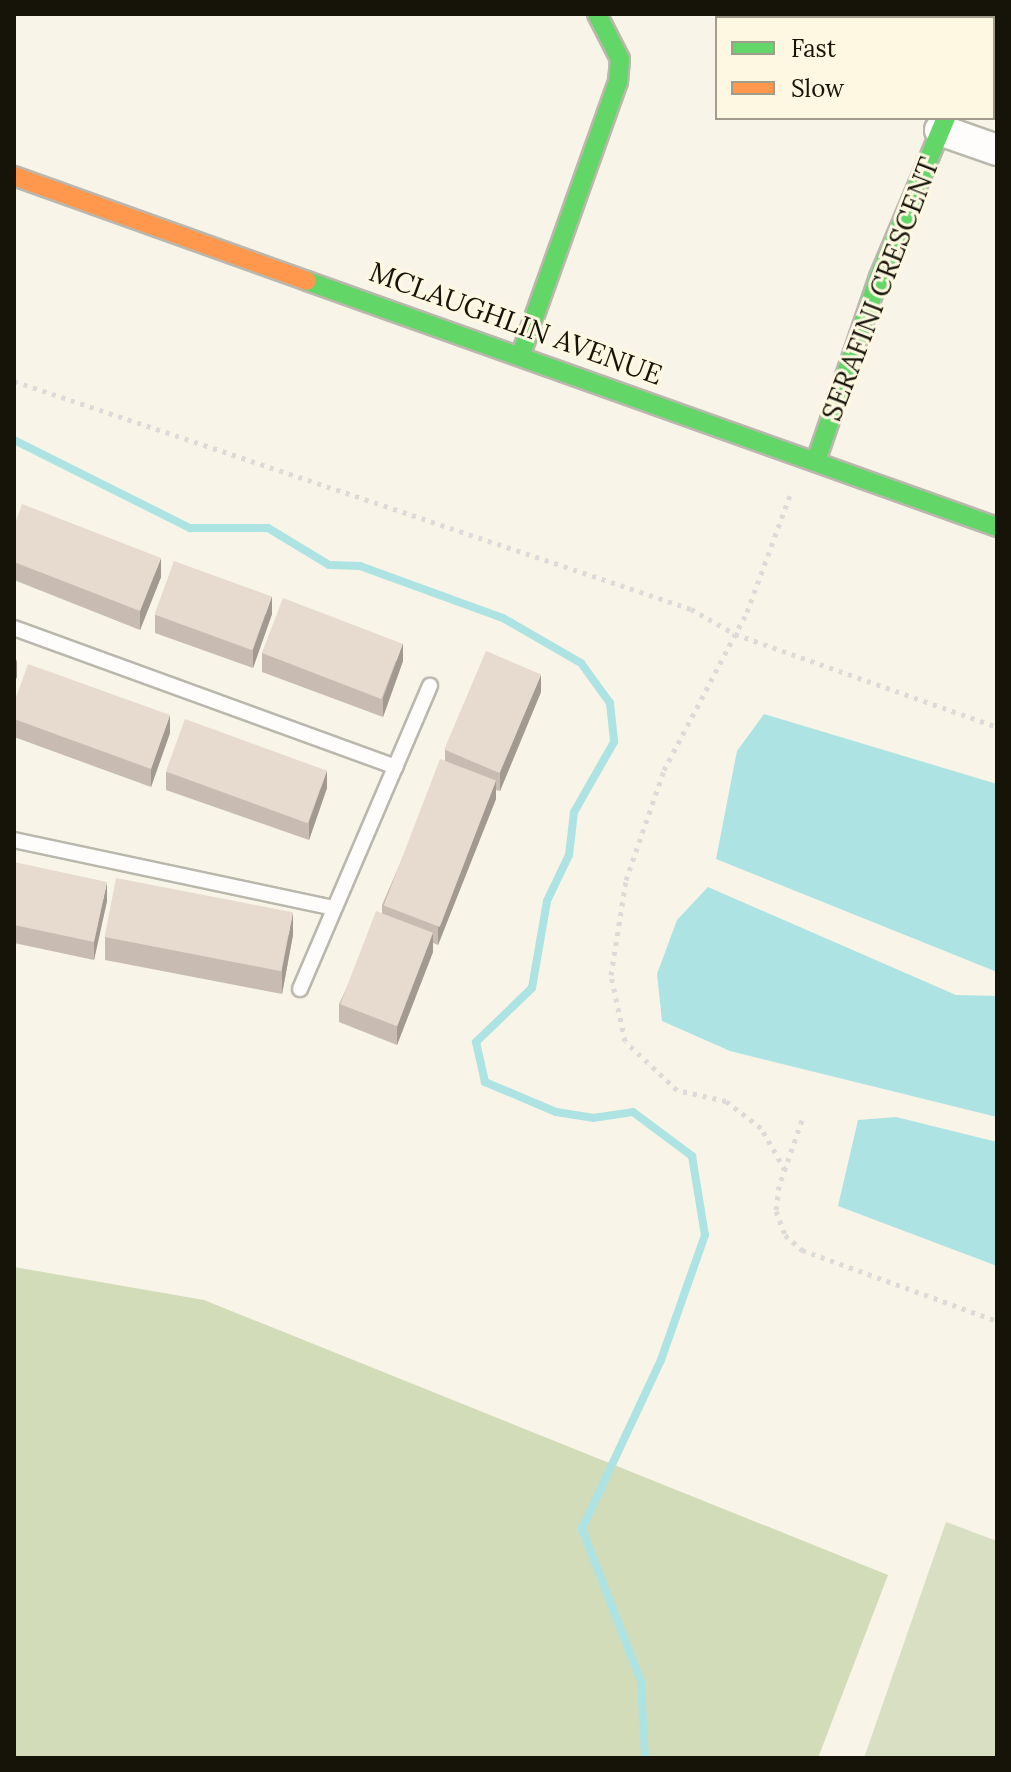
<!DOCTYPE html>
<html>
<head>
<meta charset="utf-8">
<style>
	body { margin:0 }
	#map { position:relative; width:1011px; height:1772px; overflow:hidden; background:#f8f4e8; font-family:Lora,serif }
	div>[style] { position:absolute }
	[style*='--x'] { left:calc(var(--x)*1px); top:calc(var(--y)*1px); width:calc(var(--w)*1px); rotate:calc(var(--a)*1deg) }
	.green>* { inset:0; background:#d8dfc2 }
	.forest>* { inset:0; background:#d3dcb9 }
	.water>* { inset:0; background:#aee3e3 }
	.stream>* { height:8px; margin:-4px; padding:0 4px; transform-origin:4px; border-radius:4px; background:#aee3e3 }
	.path>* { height:5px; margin-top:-2.5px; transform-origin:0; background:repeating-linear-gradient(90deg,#dddbd8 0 4px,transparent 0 10px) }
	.roads { filter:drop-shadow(2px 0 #bab7ad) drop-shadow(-2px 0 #bab7ad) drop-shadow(0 2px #bab7ad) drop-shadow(0 -2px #bab7ad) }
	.lane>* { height:14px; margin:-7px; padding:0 7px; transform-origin:7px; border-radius:7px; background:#fefdfc }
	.street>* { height:30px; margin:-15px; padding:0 15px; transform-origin:15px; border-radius:15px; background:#fefdfc }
	.fast>* { height:18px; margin:-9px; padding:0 9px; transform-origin:9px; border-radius:9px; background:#63d668 }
	.slow>* { height:18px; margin:-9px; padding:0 9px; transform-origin:9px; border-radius:9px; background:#ff974d }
	.wall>* { inset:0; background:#c7bbb2 }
	.shaded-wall>* { inset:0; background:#a29991 }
	.building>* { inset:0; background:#e7dacf; transform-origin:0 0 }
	span { translate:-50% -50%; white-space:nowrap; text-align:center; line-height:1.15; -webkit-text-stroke:6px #fef8e2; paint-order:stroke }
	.street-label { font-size:28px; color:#161309 }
	.frame { position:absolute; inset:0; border:16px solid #161309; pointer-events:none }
	.legend { position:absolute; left:715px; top:16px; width:280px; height:104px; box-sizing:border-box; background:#fef8e2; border:2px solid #a19c8b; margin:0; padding:10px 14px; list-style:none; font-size:24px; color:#161309 }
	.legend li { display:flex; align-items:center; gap:16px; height:40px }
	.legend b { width:40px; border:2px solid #a19c8b }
</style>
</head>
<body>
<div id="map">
	<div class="green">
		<i style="clip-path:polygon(946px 1522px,997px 1541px,997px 1758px,864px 1758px)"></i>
	</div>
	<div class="forest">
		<i style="clip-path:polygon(14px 1267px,204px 1300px,888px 1575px,818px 1758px,14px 1758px)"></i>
	</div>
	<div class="water">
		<i style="clip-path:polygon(764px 714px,997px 784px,997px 972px,716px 859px,737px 751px)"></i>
		<i style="clip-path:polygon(708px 887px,956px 995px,997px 996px,997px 1117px,730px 1051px,662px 1021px,657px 974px,677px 920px)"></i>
		<i style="clip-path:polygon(896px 1117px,997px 1142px,997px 1266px,838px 1206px,858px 1120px)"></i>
	</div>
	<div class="stream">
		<i style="--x:14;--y:440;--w:197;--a:26.6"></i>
		<i style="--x:190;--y:528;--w:78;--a:0"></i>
		<i style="--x:268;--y:528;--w:71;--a:31.2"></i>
		<i style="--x:329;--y:565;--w:31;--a:2"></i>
		<i style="--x:360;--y:566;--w:152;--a:20"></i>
		<i style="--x:503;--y:618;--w:90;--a:30"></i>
		<i style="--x:581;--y:663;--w:49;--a:54.1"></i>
		<i style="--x:610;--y:703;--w:39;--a:84"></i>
		<i style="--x:614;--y:742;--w:81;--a:119.7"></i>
		<i style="--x:574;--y:812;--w:43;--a:96.6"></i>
		<i style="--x:569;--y:855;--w:51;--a:115.6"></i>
		<i style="--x:547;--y:901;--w:88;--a:99.8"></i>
		<i style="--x:532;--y:988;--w:78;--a:136"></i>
		<i style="--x:476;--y:1042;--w:41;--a:77.3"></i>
		<i style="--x:485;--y:1082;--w:77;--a:22.9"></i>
		<i style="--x:556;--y:1112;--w:37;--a:9"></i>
		<i style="--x:593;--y:1118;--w:40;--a:-8.5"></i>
		<i style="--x:633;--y:1112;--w:74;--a:36.7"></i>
		<i style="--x:692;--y:1156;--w:80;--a:80.7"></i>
		<i style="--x:705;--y:1235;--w:133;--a:109.4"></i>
		<i style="--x:661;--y:1360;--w:187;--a:115.1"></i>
		<i style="--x:582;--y:1529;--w:163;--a:68.8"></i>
		<i style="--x:641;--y:1681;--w:77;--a:87"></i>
	</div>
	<div class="path">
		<i style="--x:14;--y:381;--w:714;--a:18.61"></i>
		<i style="--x:691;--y:609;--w:51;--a:29.6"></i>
		<i style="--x:735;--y:634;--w:278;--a:19.5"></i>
		<i style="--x:802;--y:1120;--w:70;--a:109.2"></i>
		<i style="--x:779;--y:1186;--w:25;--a:97"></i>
		<i style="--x:776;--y:1211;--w:26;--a:69"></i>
		<i style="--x:785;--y:1235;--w:23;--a:41"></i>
		<i style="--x:802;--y:1250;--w:208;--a:20"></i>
		<i style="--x:785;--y:1170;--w:48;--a:-119.7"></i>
		<i style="--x:761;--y:1128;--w:44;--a:-142.4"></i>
		<i style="--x:726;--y:1101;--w:50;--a:-167.3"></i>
		<i style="--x:677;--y:1090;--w:71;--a:-136.7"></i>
		<i style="--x:625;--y:1041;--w:67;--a:-102"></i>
		<i style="--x:611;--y:975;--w:96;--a:-81"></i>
		<i style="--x:626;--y:880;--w:116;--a:-70.9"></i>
		<i style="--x:664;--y:770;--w:178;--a:-62.3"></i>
		<i style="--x:747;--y:612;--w:130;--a:-69.8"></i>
	</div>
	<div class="roads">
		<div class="lane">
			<i style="--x:14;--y:628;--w:406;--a:20"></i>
			<i style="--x:14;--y:840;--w:326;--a:12"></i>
			<i style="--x:300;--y:989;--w:330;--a:-66.8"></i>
		</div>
		<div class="street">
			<i style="--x:993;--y:19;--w:6;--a:-59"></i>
			<i style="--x:940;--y:130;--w:60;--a:19.3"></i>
		</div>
		<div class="fast">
			<i style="--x:307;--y:281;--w:733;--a:19.62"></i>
			<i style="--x:521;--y:354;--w:289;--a:-70.4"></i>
			<i style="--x:618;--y:82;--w:23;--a:-85"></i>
			<i style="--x:620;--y:59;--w:51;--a:-117.1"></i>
			<i style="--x:816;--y:461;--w:194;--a:-71.1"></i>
			<i style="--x:879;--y:277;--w:173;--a:-67.2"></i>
		</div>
		<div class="slow">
			<i style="--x:14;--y:176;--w:311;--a:19.7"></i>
		</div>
	</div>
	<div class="wall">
		<i style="clip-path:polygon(14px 526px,161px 577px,140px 630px,14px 580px)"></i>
		<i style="clip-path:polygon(272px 614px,253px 668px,155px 633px,155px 615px)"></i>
		<i style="clip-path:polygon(262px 653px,403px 661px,383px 717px,262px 672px)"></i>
		<i style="clip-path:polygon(541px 692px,500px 791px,496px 790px,496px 799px,438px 945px,433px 943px,433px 952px,397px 1045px,339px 1022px,339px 1004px,382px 913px,382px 905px,445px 760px,445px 750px)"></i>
		<i style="clip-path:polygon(14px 703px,170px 733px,151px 787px,14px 737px)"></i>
		<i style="clip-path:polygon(166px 772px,327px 788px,309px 840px,166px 790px)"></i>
		<i style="clip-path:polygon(14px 862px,107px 901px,94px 960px,14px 943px)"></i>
		<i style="clip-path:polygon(293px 935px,282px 994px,105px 960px,105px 937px)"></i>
	</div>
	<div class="shaded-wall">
		<i style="clip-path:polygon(161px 558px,161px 577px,140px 630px,140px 611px)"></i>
		<i style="clip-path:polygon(272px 596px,272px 614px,253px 668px,253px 650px)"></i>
		<i style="clip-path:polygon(403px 643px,403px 661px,383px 717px,383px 698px)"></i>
		<i style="clip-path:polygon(17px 659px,17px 677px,14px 685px,14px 667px)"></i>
		<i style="clip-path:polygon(541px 674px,541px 692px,500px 791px,500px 773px)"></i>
		<i style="clip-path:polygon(170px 715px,170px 733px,151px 787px,151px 769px)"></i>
		<i style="clip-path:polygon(327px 770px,327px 788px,309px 840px,309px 822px)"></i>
		<i style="clip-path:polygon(496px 781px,496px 799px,438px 945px,438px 927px)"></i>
		<i style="clip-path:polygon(107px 882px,107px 901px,94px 960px,94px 942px)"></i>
		<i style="clip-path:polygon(293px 912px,293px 935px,282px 994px,282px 970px)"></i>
		<i style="clip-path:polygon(433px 933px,433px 952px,397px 1045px,397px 1027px)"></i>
	</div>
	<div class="building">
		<i style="clip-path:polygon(22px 504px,161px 558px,140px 611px,14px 562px,14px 526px)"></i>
		<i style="left:174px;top:561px;width:104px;height:57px;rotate:20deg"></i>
		<i style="left:283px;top:598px;width:128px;height:59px;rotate:21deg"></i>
		<i style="left:486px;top:651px;width:60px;height:107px;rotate:23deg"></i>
		<i style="clip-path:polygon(28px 664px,170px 715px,151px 769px,14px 719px,14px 703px)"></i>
		<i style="left:185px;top:719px;width:151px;height:56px;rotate:20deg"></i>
		<i style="left:440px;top:759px;width:60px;height:157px;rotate:21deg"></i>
		<i style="clip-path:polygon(14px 862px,107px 882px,94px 942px,14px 925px)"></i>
		<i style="left:116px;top:878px;width:180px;height:60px;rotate:11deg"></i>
		<i style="left:376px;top:911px;width:61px;height:100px;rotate:21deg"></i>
	</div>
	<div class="street-label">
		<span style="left:880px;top:289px;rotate:-69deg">SERAFINI CRESCENT</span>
		<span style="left:516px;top:323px;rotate:20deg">MCLAUGHLIN AVENUE</span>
	</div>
	<div class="frame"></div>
	<ul class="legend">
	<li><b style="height:10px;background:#63d668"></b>Fast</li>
	<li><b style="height:10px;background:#ff974d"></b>Slow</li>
	</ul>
</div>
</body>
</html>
